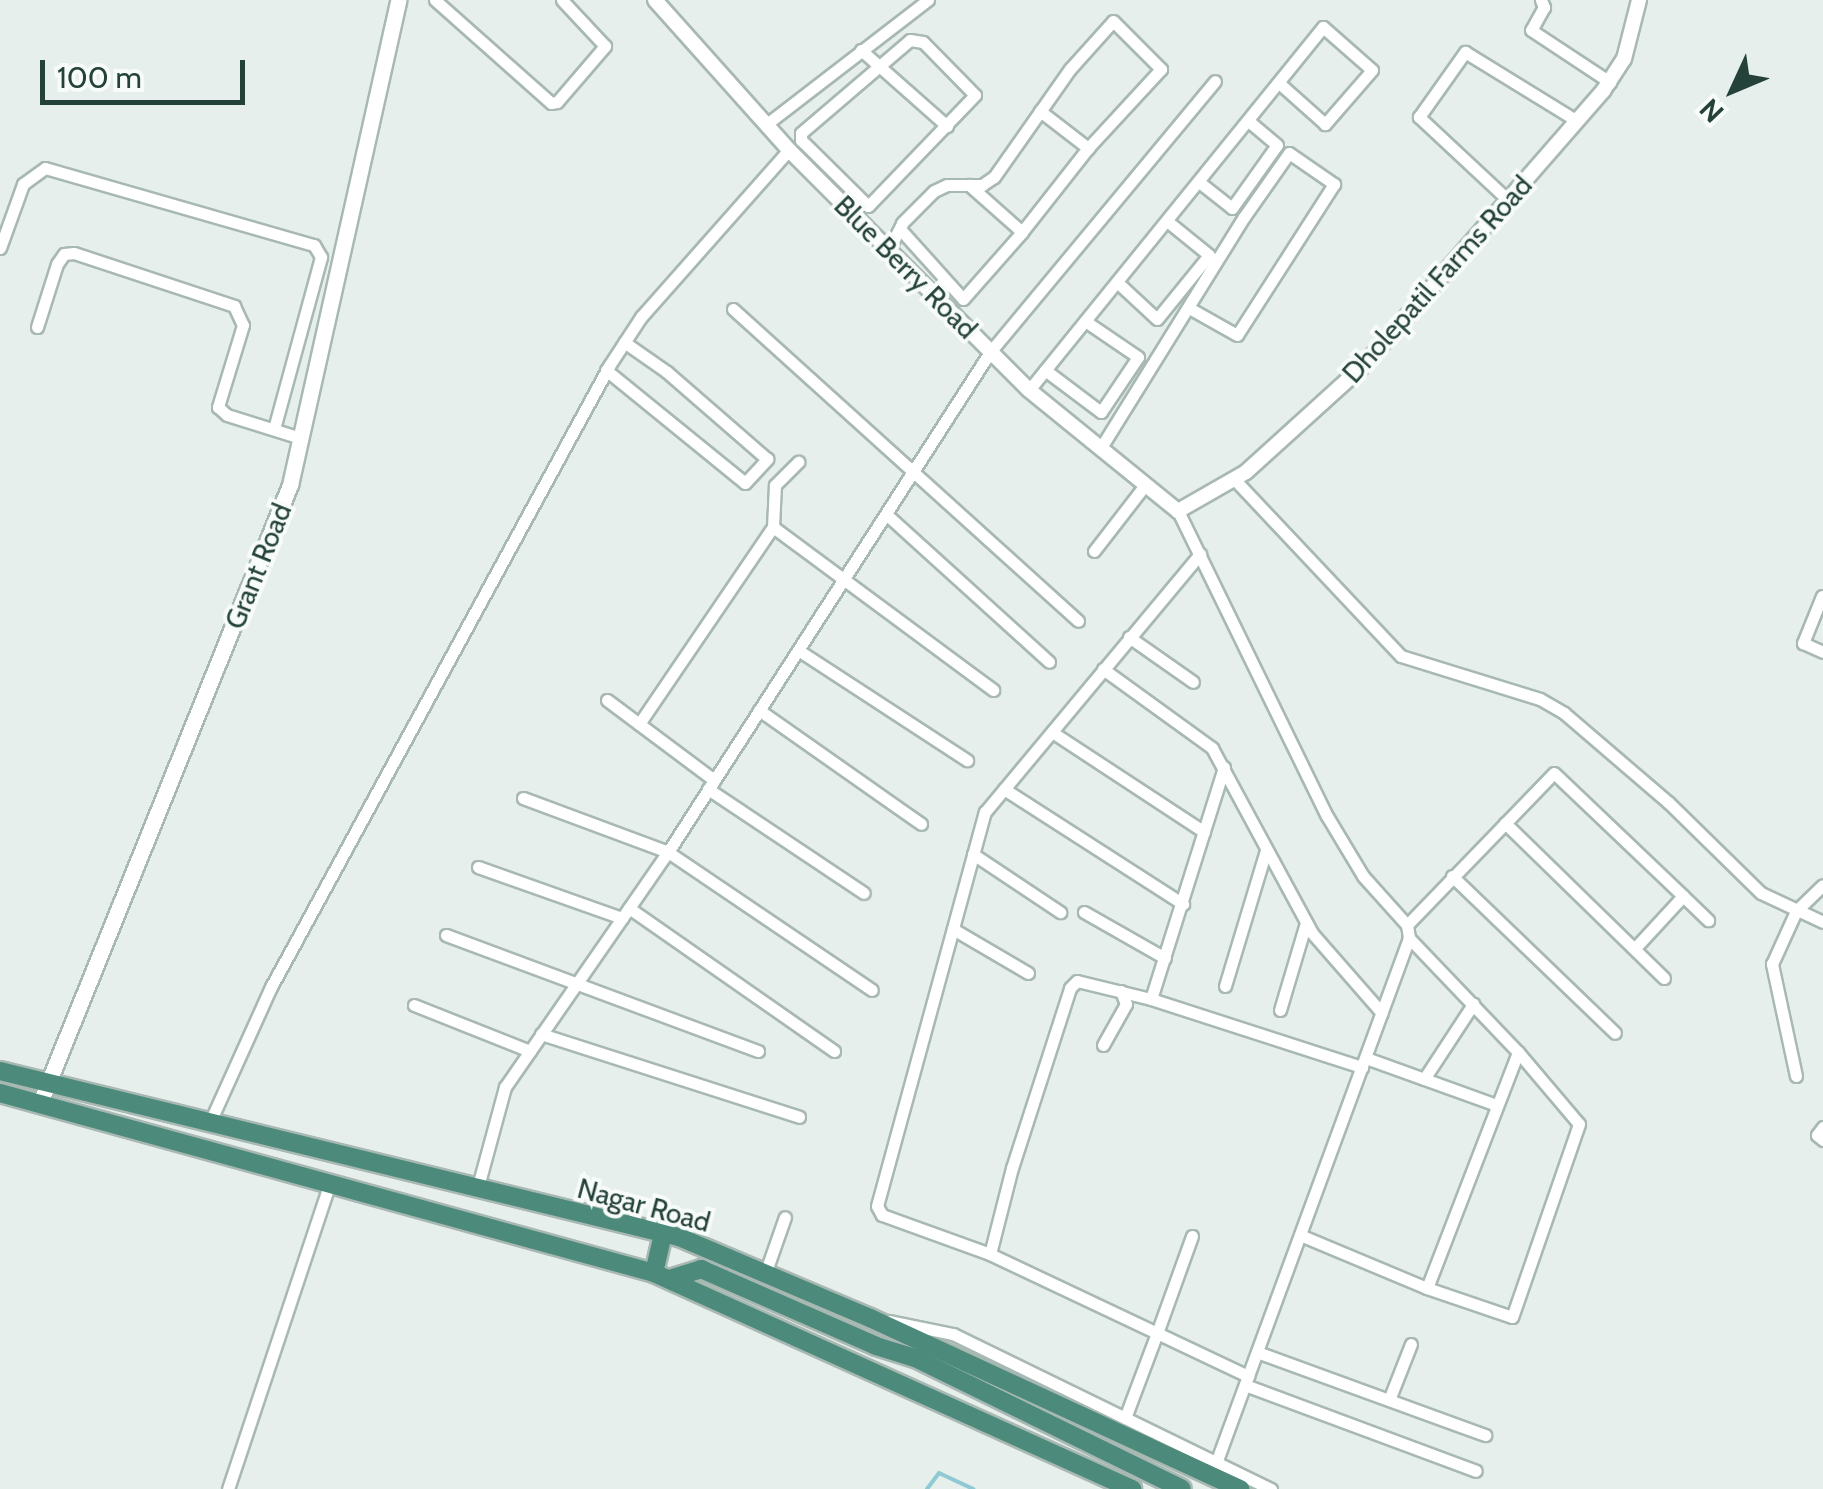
<!DOCTYPE html>
<html>
<head>
<meta charset="utf-8">
<style>
	body { margin:0 }
	#map { position:relative; width:1823px; height:1489px; overflow:hidden; background:#e6efeb; font-family:Cabin,sans-serif }
	div>[style] { position:absolute }
	[style*='--x'] { left:calc(var(--x)*1px); top:calc(var(--y)*1px); width:calc(var(--w)*1px); rotate:calc(var(--a)*1deg) }
	.stream>* { height:4px; margin:-2px; padding:0 2px; transform-origin:2px; border-radius:2px; background:#8ec9d4 }
	.roads { filter:drop-shadow(2px 0 #a8b8b2) drop-shadow(-2px 0 #a8b8b2) drop-shadow(0 2px #a8b8b2) drop-shadow(0 -2px #a8b8b2) }
	.minor>* { height:11px; margin:-5.5px; padding:0 5.5px; transform-origin:5.5px; border-radius:5.5px; background:#fff }
	.tertiary>* { height:14px; margin:-7px; padding:0 7px; transform-origin:7px; border-radius:7px; background:#fff }
	.secondary>* { height:15px; margin:-7.5px; padding:0 7.5px; transform-origin:7.5px; border-radius:7.5px; background:#fff }
	.trunk>* { height:18px; margin:-9px; padding:0 9px; transform-origin:9px; border-radius:9px; background:#4c8a7c }
	span { translate:-50% -50%; white-space:nowrap; text-align:center; line-height:1.15; -webkit-text-stroke:8px #f7fbf9; paint-order:stroke }
	.street-label { font-size:28px; color:#24423a }
	.north { position:absolute; left:1683px; top:40px; width:100px; height:100px; -webkit-text-stroke:8px #f7fbf9; paint-order:stroke; rotate:226deg; font-size:28px; font-weight:700; line-height:40px; text-align:center; color:#24423a }
	.north::after { content:''; display:block; margin:auto; width:35px; height:45px; background:#24423a; clip-path:polygon(50% 0,100% 100%,50% 72%,0 100%) }
	.scale { position:absolute; left:40px; top:60px; width:205px; height:45px; box-sizing:border-box; border:5px solid #24423a; border-top:0; padding-left:12px; font-size:30px; line-height:35px; white-space:nowrap; color:#24423a; -webkit-text-stroke:8px #f7fbf9; paint-order:stroke }
</style>
</head>
<body>
<div id="map">
	<div class="stream">
		<i style="--x:927;--y:1489;--w:20;--a:-53"></i>
		<i style="--x:939;--y:1473;--w:38;--a:25"></i>
	</div>
	<div class="roads">
		<div class="minor">
			<i style="--x:435;--y:0;--w:155;--a:41.6"></i>
			<i style="--x:551;--y:103;--w:6;--a:-9"></i>
			<i style="--x:557;--y:102;--w:74;--a:-49.4"></i>
			<i style="--x:605;--y:46;--w:63;--a:-133.1"></i>
			<i style="--x:1541;--y:0;--w:8;--a:67"></i>
			<i style="--x:1544;--y:7;--w:26;--a:119"></i>
			<i style="--x:1531;--y:30;--w:95;--a:33.4"></i>
			<i style="--x:910;--y:40;--w:13;--a:9"></i>
			<i style="--x:923;--y:42;--w:74;--a:45.5"></i>
			<i style="--x:975;--y:95;--w:154;--a:133.9"></i>
			<i style="--x:868;--y:206;--w:94;--a:-135.4"></i>
			<i style="--x:801;--y:140;--w:7;--a:-90"></i>
			<i style="--x:801;--y:133;--w:143;--a:-40.5"></i>
			<i style="--x:861;--y:50;--w:115;--a:41.5"></i>
			<i style="--x:1040;--y:111;--w:61;--a:37.6"></i>
			<i style="--x:768;--y:123;--w:202;--a:-37.6"></i>
			<i style="--x:1199;--y:182;--w:42;--a:38.2"></i>
			<i style="--x:1232;--y:208;--w:77;--a:-54.5"></i>
			<i style="--x:1277;--y:145;--w:38;--a:-140"></i>
			<i style="--x:1508;--y:200;--w:122;--a:-137"></i>
			<i style="--x:1419;--y:117;--w:80;--a:-54.7"></i>
			<i style="--x:1465;--y:52;--w:132;--a:31.6"></i>
			<i style="--x:900;--y:229;--w:94;--a:48"></i>
			<i style="--x:963;--y:299;--w:89;--a:-48.6"></i>
			<i style="--x:1022;--y:232;--w:71;--a:-138.4"></i>
			<i style="--x:0;--y:248;--w:68;--a:-70.2"></i>
			<i style="--x:23;--y:184;--w:27;--a:-36"></i>
			<i style="--x:45;--y:168;--w:280;--a:16"></i>
			<i style="--x:314;--y:245;--w:14;--a:60"></i>
			<i style="--x:321;--y:257;--w:178;--a:105.3"></i>
			<i style="--x:888;--y:251;--w:31;--a:-63"></i>
			<i style="--x:902;--y:223;--w:45;--a:-45"></i>
			<i style="--x:934;--y:191;--w:14;--a:-25"></i>
			<i style="--x:947;--y:185;--w:35;--a:0"></i>
			<i style="--x:982;--y:185;--w:14;--a:-34"></i>
			<i style="--x:994;--y:177;--w:132;--a:-54.9"></i>
			<i style="--x:1070;--y:69;--w:64;--a:-48.1"></i>
			<i style="--x:1113;--y:21;--w:68;--a:45"></i>
			<i style="--x:1161;--y:69;--w:108;--a:132.7"></i>
			<i style="--x:1088;--y:148;--w:107;--a:128.2"></i>
			<i style="--x:1117;--y:282;--w:54;--a:42.8"></i>
			<i style="--x:1157;--y:319;--w:82;--a:-50.9"></i>
			<i style="--x:1209;--y:255;--w:54;--a:-141"></i>
			<i style="--x:733;--y:309;--w:465;--a:42.1"></i>
			<i style="--x:37;--y:327;--w:66;--a:-72.4"></i>
			<i style="--x:57;--y:264;--w:12;--a:-55"></i>
			<i style="--x:64;--y:254;--w:10;--a:-6"></i>
			<i style="--x:74;--y:253;--w:169;--a:18.3"></i>
			<i style="--x:234;--y:306;--w:21;--a:65"></i>
			<i style="--x:243;--y:325;--w:86;--a:107"></i>
			<i style="--x:218;--y:407;--w:12;--a:42"></i>
			<i style="--x:227;--y:415;--w:77;--a:17.3"></i>
			<i style="--x:606;--y:370;--w:179;--a:39.1"></i>
			<i style="--x:745;--y:483;--w:33;--a:-47"></i>
			<i style="--x:767;--y:459;--w:133;--a:-139"></i>
			<i style="--x:667;--y:372;--w:52;--a:-145.1"></i>
			<i style="--x:1045;--y:370;--w:70;--a:36.9"></i>
			<i style="--x:1101;--y:412;--w:66;--a:-56.1"></i>
			<i style="--x:1138;--y:357;--w:64;--a:-145.8"></i>
			<i style="--x:1029;--y:390;--w:467;--a:-51"></i>
			<i style="--x:1323;--y:27;--w:65;--a:41.3"></i>
			<i style="--x:1372;--y:70;--w:72;--a:131"></i>
			<i style="--x:1325;--y:124;--w:62;--a:-138.3"></i>
			<i style="--x:1100;--y:449;--w:273;--a:-58.2"></i>
			<i style="--x:1244;--y:217;--w:78;--a:-54.9"></i>
			<i style="--x:1289;--y:153;--w:55;--a:34.6"></i>
			<i style="--x:1334;--y:184;--w:179;--a:122.7"></i>
			<i style="--x:1237;--y:335;--w:55;--a:-150.6"></i>
			<i style="--x:1235;--y:480;--w:242;--a:46.7"></i>
			<i style="--x:1401;--y:656;--w:145;--a:17.2"></i>
			<i style="--x:1540;--y:699;--w:28;--a:30"></i>
			<i style="--x:1564;--y:713;--w:137;--a:40.6"></i>
			<i style="--x:1668;--y:802;--w:130;--a:44.4"></i>
			<i style="--x:1761;--y:893;--w:68;--a:25.1"></i>
			<i style="--x:1178;--y:511;--w:339;--a:64"></i>
			<i style="--x:1327;--y:816;--w:70;--a:59"></i>
			<i style="--x:1363;--y:876;--w:66;--a:48.1"></i>
			<i style="--x:1407;--y:925;--w:13;--a:81"></i>
			<i style="--x:1409;--y:938;--w:158;--a:46.3"></i>
			<i style="--x:1518;--y:1052;--w:94;--a:49.7"></i>
			<i style="--x:1579;--y:1124;--w:204;--a:109.1"></i>
			<i style="--x:1512;--y:1317;--w:90;--a:-161.2"></i>
			<i style="--x:1427;--y:1288;--w:253;--a:-68.9"></i>
			<i style="--x:886;--y:514;--w:220;--a:42.2"></i>
			<i style="--x:773;--y:527;--w:274;--a:36.5"></i>
			<i style="--x:1094;--y:551;--w:83;--a:-52.3"></i>
			<i style="--x:1822;--y:596;--w:51;--a:112"></i>
			<i style="--x:1803;--y:643;--w:22;--a:24"></i>
			<i style="--x:1129;--y:637;--w:78;--a:35.1"></i>
			<i style="--x:798;--y:650;--w:202;--a:33.1"></i>
			<i style="--x:1103;--y:669;--w:135;--a:35.9"></i>
			<i style="--x:1212;--y:748;--w:210;--a:61.6"></i>
			<i style="--x:1312;--y:933;--w:106;--a:48.8"></i>
			<i style="--x:607;--y:700;--w:134;--a:36.8"></i>
			<i style="--x:759;--y:710;--w:198;--a:35.1"></i>
			<i style="--x:639;--y:724;--w:238;--a:-55.8"></i>
			<i style="--x:773;--y:527;--w:42;--a:-87.3"></i>
			<i style="--x:775;--y:485;--w:33;--a:-45"></i>
			<i style="--x:1052;--y:732;--w:182;--a:33.3"></i>
			<i style="--x:708;--y:789;--w:187;--a:33.7"></i>
			<i style="--x:1004;--y:789;--w:213;--a:32.7"></i>
			<i style="--x:523;--y:798;--w:155;--a:20.4"></i>
			<i style="--x:668;--y:852;--w:246;--a:34.1"></i>
			<i style="--x:1505;--y:823;--w:222;--a:44.3"></i>
			<i style="--x:973;--y:854;--w:105;--a:33.7"></i>
			<i style="--x:478;--y:867;--w:153;--a:19.5"></i>
			<i style="--x:1452;--y:876;--w:226;--a:43.9"></i>
			<i style="--x:1683;--y:896;--w:35;--a:44"></i>
			<i style="--x:629;--y:908;--w:250;--a:34.9"></i>
			<i style="--x:1084;--y:912;--w:93;--a:29.6"></i>
			<i style="--x:1407;--y:925;--w:211;--a:-46"></i>
			<i style="--x:1554;--y:773;--w:178;--a:43.6"></i>
			<i style="--x:1683;--y:896;--w:71;--a:132.7"></i>
			<i style="--x:953;--y:929;--w:87;--a:30.4"></i>
			<i style="--x:446;--y:935;--w:333;--a:20.4"></i>
			<i style="--x:1225;--y:986;--w:142;--a:-73.2"></i>
			<i style="--x:1151;--y:999;--w:243;--a:-72.5"></i>
			<i style="--x:414;--y:1005;--w:125;--a:21.6"></i>
			<i style="--x:1280;--y:1010;--w:91;--a:-73.4"></i>
			<i style="--x:541;--y:1034;--w:271;--a:17.8"></i>
			<i style="--x:1103;--y:1045;--w:47;--a:-60.7"></i>
			<i style="--x:1126;--y:1004;--w:14;--a:-111"></i>
			<i style="--x:1366;--y:1058;--w:136;--a:19.8"></i>
			<i style="--x:1796;--y:1076;--w:115;--a:-102.1"></i>
			<i style="--x:1772;--y:964;--w:58;--a:-65.6"></i>
			<i style="--x:1796;--y:911;--w:37;--a:-44"></i>
			<i style="--x:1424;--y:1079;--w:90;--a:-56.8"></i>
			<i style="--x:210;--y:1122;--w:148;--a:-65.7"></i>
			<i style="--x:271;--y:987;--w:707;--a:-61.44"></i>
			<i style="--x:609;--y:366;--w:59;--a:-56.9"></i>
			<i style="--x:641;--y:317;--w:223;--a:-48.5"></i>
			<i style="--x:1823;--y:1127;--w:10;--a:127"></i>
			<i style="--x:1817;--y:1135;--w:8;--a:40"></i>
			<i style="--x:477;--y:1190;--w:107;--a:-74.8"></i>
			<i style="--x:505;--y:1087;--w:286;--a:-55.3"></i>
			<i style="--x:668;--y:852;--w:595;--a:-57.22"></i>
			<i style="--x:990;--y:352;--w:352;--a:-50.3"></i>
			<i style="--x:1300;--y:1235;--w:138;--a:22.7"></i>
			<i style="--x:1192;--y:1236;--w:103;--a:109.8"></i>
			<i style="--x:1157;--y:1333;--w:101;--a:25.3"></i>
			<i style="--x:990;--y:1254;--w:89;--a:-75.7"></i>
			<i style="--x:1012;--y:1168;--w:189;--a:-72.1"></i>
			<i style="--x:1070;--y:988;--w:10;--a:-45"></i>
			<i style="--x:1077;--y:981;--w:76;--a:13.7"></i>
			<i style="--x:1151;--y:999;--w:222;--a:17.9"></i>
			<i style="--x:765;--y:1274;--w:60;--a:-70.7"></i>
			<i style="--x:889;--y:1321;--w:65;--a:11.5"></i>
			<i style="--x:953;--y:1334;--w:354;--a:26"></i>
			<i style="--x:1257;--y:1352;--w:243;--a:20"></i>
			<i style="--x:1245;--y:1385;--w:246;--a:20.4"></i>
			<i style="--x:1389;--y:1400;--w:60;--a:-68.6"></i>
			<i style="--x:1125;--y:1418;--w:91;--a:-69.4"></i>
			<i style="--x:1157;--y:1333;--w:185;--a:-154.7"></i>
			<i style="--x:990;--y:1254;--w:115;--a:-160.1"></i>
			<i style="--x:882;--y:1215;--w:10;--a:-119"></i>
			<i style="--x:877;--y:1206;--w:409;--a:-74.7"></i>
			<i style="--x:985;--y:812;--w:336;--a:-50.2"></i>
			<i style="--x:1216;--y:1463;--w:559;--a:-69.82"></i>
			<i style="--x:228;--y:1489;--w:320;--a:-71.6"></i>
		</div>
		<div class="tertiary">
			<i style="--x:655;--y:0;--w:201;--a:48.2"></i>
			<i style="--x:789;--y:150;--w:339;--a:45"></i>
			<i style="--x:1029;--y:390;--w:192;--a:39.1"></i>
			<i style="--x:1178;--y:511;--w:78;--a:-29.8"></i>
			<i style="--x:1246;--y:472;--w:159;--a:-42.2"></i>
			<i style="--x:1364;--y:365;--w:364;--a:-48.9"></i>
			<i style="--x:1603;--y:91;--w:38;--a:-57"></i>
			<i style="--x:1624;--y:59;--w:61;--a:-75.7"></i>
		</div>
		<div class="secondary">
			<i style="--x:40;--y:1103;--w:667;--a:-67.98"></i>
			<i style="--x:290;--y:485;--w:497;--a:-77.4"></i>
		</div>
		<div class="trunk">
			<i style="--x:0;--y:1071;--w:699;--a:13.74"></i>
			<i style="--x:679;--y:1237;--w:207;--a:23"></i>
			<i style="--x:870;--y:1318;--w:408;--a:24.8"></i>
			<i style="--x:0;--y:1093;--w:678;--a:15.39"></i>
			<i style="--x:654;--y:1273;--w:525;--a:24.32"></i>
			<i style="--x:654;--y:1273;--w:40;--a:-77"></i>
			<i style="--x:669;--y:1279;--w:34;--a:-17"></i>
			<i style="--x:701;--y:1269;--w:191;--a:23.7"></i>
			<i style="--x:876;--y:1346;--w:41;--a:17.1"></i>
			<i style="--x:915;--y:1358;--w:297;--a:26.1"></i>
		</div>
	</div>
	<div class="street-label">
		<span style="left:906px;top:267px;rotate:45deg">Blue Berry Road</span>
		<span style="left:1437px;top:279px;rotate:-48deg">Dholepatil Farms Road</span>
		<span style="left:258px;top:566px;rotate:-68deg">Grant Road</span>
		<span style="left:644px;top:1205px;rotate:15deg">Nagar Road</span>
	</div>
	<div class="north">N</div>
	<div class="scale">100 m</div>
</div>
</body>
</html>
